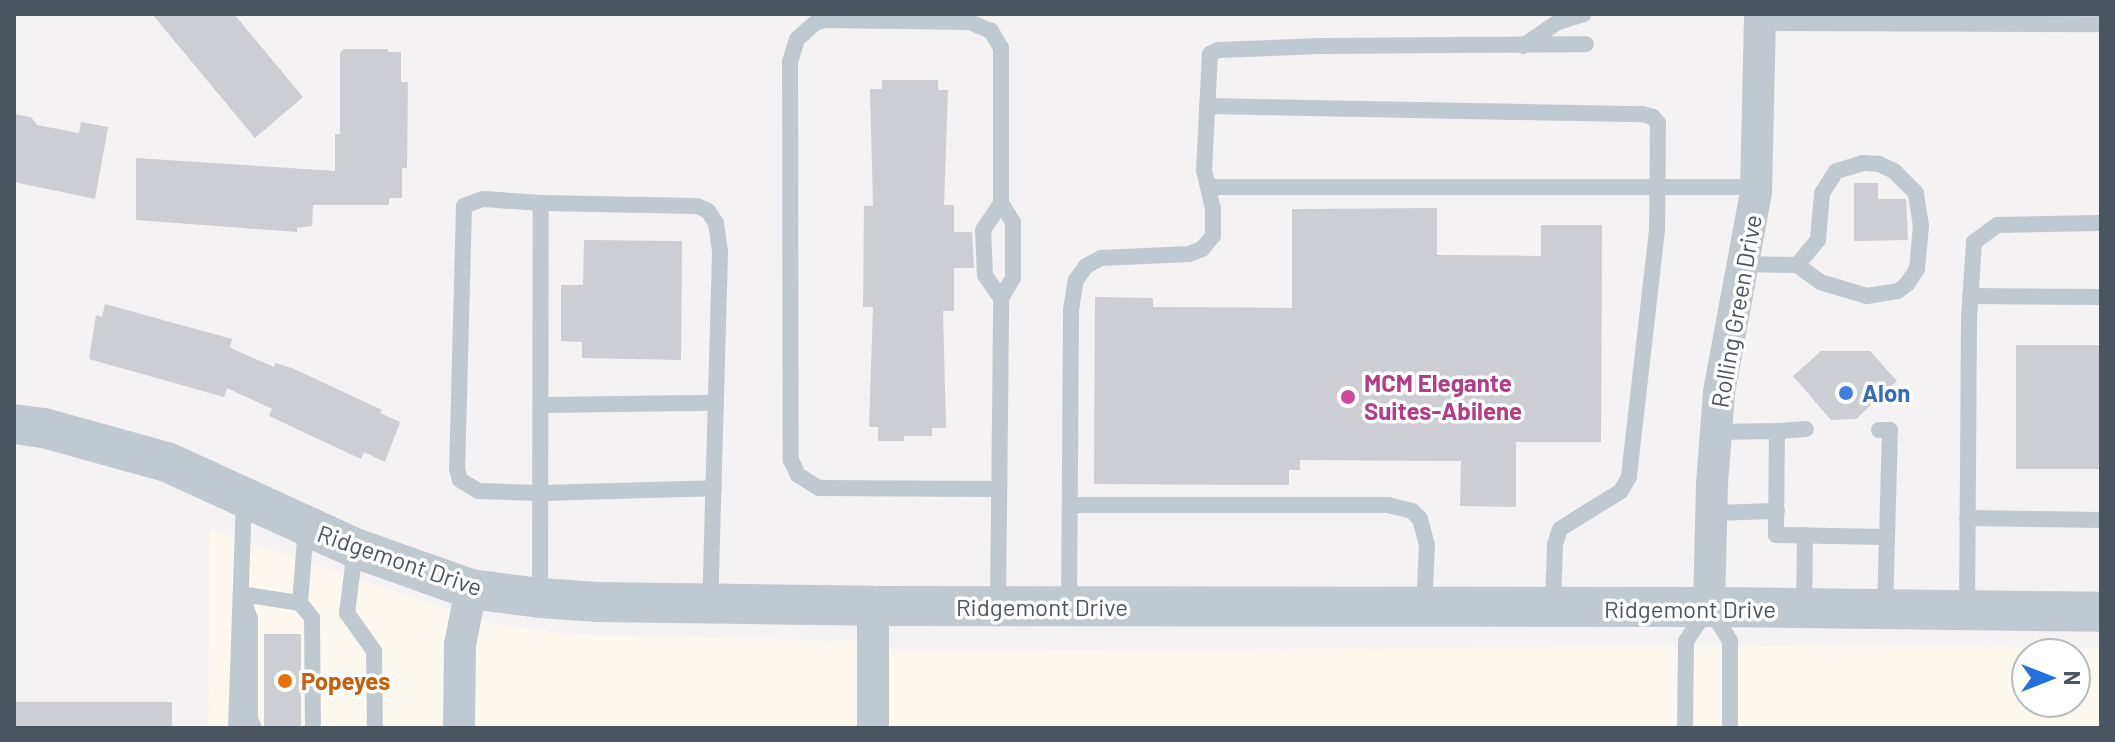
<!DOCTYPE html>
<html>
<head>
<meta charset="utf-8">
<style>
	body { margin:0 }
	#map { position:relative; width:2115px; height:742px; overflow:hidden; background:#f4f2f2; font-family:Barlow,sans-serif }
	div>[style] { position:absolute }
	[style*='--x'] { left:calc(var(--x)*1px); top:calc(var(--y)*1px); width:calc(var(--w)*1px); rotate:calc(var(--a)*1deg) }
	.commercial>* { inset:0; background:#fcf8ef }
	.building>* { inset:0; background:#ccced4; transform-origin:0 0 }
	.service>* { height:16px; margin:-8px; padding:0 8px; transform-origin:8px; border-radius:8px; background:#c1c9d0 }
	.minor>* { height:32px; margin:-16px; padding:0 16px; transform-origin:16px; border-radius:16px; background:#c1c9d0 }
	.tertiary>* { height:40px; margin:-20px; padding:0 20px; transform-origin:20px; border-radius:20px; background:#c1c9d0 }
	.dots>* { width:22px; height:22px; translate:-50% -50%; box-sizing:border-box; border:4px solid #fff; border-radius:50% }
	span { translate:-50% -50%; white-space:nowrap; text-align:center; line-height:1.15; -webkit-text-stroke:7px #fff; paint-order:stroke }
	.street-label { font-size:24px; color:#4b555f }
	.hotel-label { font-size:24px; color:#b23c85; font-weight:700 }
	.left { translate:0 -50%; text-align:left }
	.shop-label { font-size:24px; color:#366cbe; font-weight:700 }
	.food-label { font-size:24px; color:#c56008; font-weight:700 }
	.frame { position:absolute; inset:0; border:16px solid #4b555f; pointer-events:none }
	.north { position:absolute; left:2011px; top:638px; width:80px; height:80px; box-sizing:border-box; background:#fff; border:2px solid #b7bbbf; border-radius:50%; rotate:90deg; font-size:22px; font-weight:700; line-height:32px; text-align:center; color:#4b555f }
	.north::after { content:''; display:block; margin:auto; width:28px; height:36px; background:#2470dd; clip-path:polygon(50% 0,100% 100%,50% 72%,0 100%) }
</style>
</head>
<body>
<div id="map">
	<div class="commercial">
		<i style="clip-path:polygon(evenodd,210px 530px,493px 624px,572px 635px,857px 641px,901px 651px,1778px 646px,2101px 648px,2101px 728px,208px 728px,210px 530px,2027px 654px,2075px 654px,2075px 702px,2027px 702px,2027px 654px)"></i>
	</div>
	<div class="building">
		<i style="clip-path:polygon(152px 14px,234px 14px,303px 97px,255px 138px)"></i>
		<i style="clip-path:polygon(343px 49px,388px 49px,388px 52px,401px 52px,401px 82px,408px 82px,407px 168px,402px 168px,402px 198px,389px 198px,389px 205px,313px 205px,312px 226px,297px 228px,297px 232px,136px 220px,136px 158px,335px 171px,335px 134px,340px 134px,340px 54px)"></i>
		<i style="clip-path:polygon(882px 80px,938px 80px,938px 90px,948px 90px,944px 205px,954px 205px,954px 232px,972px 232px,974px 268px,954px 268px,954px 311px,943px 311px,946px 428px,932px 428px,932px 436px,904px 436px,904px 441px,878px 441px,878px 427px,869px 427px,873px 307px,863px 307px,864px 206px,873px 206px,870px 89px,882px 89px)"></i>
		<i style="clip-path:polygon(14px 114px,31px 117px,37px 125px,79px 133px,81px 122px,108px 127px,95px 199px,14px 182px)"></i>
		<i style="clip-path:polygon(1854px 183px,1878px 183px,1878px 199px,1906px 199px,1908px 240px,1854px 241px)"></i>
		<i style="clip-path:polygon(1437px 208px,1437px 255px,1541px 256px,1541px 225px,1602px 225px,1601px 442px,1516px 442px,1516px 507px,1460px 506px,1461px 461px,1300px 460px,1300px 470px,1289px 470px,1289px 485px,1094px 484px,1095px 297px,1153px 298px,1153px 307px,1292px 308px,1292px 209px)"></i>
		<i style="clip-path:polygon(584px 240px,682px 241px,681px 360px,582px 358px,582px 342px,561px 341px,561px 285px,583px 285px)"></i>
		<i style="clip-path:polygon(105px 304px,232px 339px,230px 347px,235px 350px,274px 367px,275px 363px,292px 368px,382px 410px,380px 413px,400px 422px,385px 462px,364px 452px,361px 459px,269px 416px,272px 409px,227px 388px,224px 397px,89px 359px,96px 315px,102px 317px)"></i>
		<i style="left:2016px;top:345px;width:85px;height:124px"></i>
		<i style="clip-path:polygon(1821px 351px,1870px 351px,1897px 381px,1856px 419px,1831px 420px,1793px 376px)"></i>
		<i style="left:264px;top:634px;width:37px;height:94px"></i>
		<i style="left:14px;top:702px;width:158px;height:26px"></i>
	</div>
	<div class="service">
		<i style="--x:1760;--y:23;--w:341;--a:0.2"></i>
		<i style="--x:1523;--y:46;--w:42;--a:-34.4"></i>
		<i style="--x:1558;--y:22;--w:27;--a:-17"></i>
		<i style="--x:1207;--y:106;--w:435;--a:1.1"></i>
		<i style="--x:1642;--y:114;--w:11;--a:15"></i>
		<i style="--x:1653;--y:117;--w:8;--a:50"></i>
		<i style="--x:1658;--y:123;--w:107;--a:90.5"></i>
		<i style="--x:1657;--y:230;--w:249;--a:96.5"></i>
		<i style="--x:1629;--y:477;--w:16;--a:120"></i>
		<i style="--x:1621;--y:491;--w:72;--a:148.1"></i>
		<i style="--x:1560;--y:529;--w:16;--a:108"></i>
		<i style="--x:1555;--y:544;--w:64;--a:91.8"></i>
		<i style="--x:1209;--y:187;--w:547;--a:0"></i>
		<i style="--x:541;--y:203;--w:58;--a:-176.1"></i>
		<i style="--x:483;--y:199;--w:20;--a:160"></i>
		<i style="--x:464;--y:206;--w:263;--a:91.5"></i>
		<i style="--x:457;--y:469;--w:11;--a:75"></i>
		<i style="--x:460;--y:480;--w:21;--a:31"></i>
		<i style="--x:478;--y:491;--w:62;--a:1.8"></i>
		<i style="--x:540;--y:493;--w:174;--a:-1.6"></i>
		<i style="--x:1001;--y:203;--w:22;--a:58"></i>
		<i style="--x:1013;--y:222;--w:56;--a:90"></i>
		<i style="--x:1013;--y:278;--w:23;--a:121"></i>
		<i style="--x:1742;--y:264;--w:55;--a:1"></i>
		<i style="--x:1797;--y:265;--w:29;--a:36"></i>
		<i style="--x:1820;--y:282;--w:49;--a:16.6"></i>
		<i style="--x:1867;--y:296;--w:31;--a:-9"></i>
		<i style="--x:1898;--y:291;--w:11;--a:-38"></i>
		<i style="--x:1907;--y:284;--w:18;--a:-56"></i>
		<i style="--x:1917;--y:269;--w:43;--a:-84.7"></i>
		<i style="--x:1921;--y:226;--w:33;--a:-99"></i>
		<i style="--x:1916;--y:193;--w:31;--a:-135"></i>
		<i style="--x:1894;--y:171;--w:17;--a:-155"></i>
		<i style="--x:1879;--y:164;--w:16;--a:-176"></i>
		<i style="--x:1863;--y:163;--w:28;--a:163"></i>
		<i style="--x:1836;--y:171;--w:26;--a:122"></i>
		<i style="--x:1822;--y:193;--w:47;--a:94.9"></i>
		<i style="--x:1818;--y:240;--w:33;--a:130"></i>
		<i style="--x:1970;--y:296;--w:131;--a:0.4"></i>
		<i style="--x:541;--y:405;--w:175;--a:-0.7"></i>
		<i style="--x:1806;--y:429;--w:29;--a:176"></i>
		<i style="--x:1777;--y:431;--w:104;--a:90.6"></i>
		<i style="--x:1776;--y:535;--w:111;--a:1"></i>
		<i style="--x:1879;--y:430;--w:11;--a:0"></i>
		<i style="--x:1890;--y:430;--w:178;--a:91.6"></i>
		<i style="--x:1716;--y:432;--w:61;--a:-0.9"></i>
		<i style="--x:1070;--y:505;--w:318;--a:0"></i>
		<i style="--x:1388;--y:505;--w:25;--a:14"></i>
		<i style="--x:1412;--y:511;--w:11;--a:45"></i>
		<i style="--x:1420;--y:519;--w:27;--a:75"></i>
		<i style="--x:1427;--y:545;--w:61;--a:92.8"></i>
		<i style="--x:1711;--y:513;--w:66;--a:-1.7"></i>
		<i style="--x:1967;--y:518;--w:134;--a:0.9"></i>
		<i style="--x:355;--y:550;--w:64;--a:97.2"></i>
		<i style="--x:347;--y:613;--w:47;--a:54.6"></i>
		<i style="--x:374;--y:651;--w:77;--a:89.3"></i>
		<i style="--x:540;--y:598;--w:395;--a:-89.9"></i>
		<i style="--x:541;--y:203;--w:156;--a:1.1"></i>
		<i style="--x:697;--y:206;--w:12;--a:24"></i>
		<i style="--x:708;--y:211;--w:14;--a:56"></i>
		<i style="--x:716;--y:223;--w:30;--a:82"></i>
		<i style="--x:720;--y:253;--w:351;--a:91.6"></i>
		<i style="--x:300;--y:603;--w:76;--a:-85.5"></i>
		<i style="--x:998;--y:605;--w:307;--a:-89.4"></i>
		<i style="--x:1001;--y:298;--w:28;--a:-125"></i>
		<i style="--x:985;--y:275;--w:45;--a:-92.5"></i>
		<i style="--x:983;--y:230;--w:32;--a:-56"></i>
		<i style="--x:1001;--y:203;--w:155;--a:-90"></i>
		<i style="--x:1001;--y:48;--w:20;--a:-120"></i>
		<i style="--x:991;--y:31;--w:23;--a:-157"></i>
		<i style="--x:970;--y:22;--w:145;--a:-179.2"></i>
		<i style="--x:825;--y:20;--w:10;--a:163"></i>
		<i style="--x:815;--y:23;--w:24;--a:138"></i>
		<i style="--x:797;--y:39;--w:24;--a:107"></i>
		<i style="--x:790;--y:62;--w:398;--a:89.9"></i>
		<i style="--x:791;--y:460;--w:17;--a:65"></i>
		<i style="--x:798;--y:475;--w:25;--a:32"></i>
		<i style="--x:819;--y:488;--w:180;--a:0.3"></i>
		<i style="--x:1069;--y:605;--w:295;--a:-89.6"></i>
		<i style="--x:1071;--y:310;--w:30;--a:-81"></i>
		<i style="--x:1076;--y:280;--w:17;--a:-54"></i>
		<i style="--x:1086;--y:266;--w:17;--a:-28"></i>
		<i style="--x:1101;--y:258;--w:88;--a:-2.6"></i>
		<i style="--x:1189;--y:254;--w:14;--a:-21"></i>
		<i style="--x:1202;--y:249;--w:17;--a:-50"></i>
		<i style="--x:1213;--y:236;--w:27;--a:-90"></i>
		<i style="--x:1213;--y:209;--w:39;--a:-103"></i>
		<i style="--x:1204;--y:171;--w:117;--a:-87.1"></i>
		<i style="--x:1210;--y:54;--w:9;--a:-27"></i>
		<i style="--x:1218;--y:50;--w:102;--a:-2.2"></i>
		<i style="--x:1320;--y:46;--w:266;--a:-0.4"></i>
		<i style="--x:1967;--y:609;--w:291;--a:-89.6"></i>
		<i style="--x:1969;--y:318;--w:76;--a:-86.2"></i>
		<i style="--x:1974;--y:242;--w:29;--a:-36"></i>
		<i style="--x:1997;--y:225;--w:104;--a:-1.1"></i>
		<i style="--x:1804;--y:610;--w:75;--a:-89.2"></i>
		<i style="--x:236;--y:728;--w:229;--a:-88"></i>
		<i style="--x:254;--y:728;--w:10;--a:-114"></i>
		<i style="--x:250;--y:719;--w:100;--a:-90"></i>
		<i style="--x:250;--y:619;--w:27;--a:-110"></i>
		<i style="--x:241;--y:594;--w:60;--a:8.7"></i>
		<i style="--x:300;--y:603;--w:19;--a:51"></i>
		<i style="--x:312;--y:618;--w:110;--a:89.5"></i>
		<i style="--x:1685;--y:728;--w:87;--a:-89.3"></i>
		<i style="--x:1686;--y:641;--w:41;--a:-55.9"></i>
		<i style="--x:1709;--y:607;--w:40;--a:58"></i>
		<i style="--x:1730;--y:641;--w:87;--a:90"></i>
	</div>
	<div class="minor">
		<i style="--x:873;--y:606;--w:122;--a:90"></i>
		<i style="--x:1709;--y:607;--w:123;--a:-88.6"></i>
		<i style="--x:1712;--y:484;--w:92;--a:-85.6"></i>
		<i style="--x:1719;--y:392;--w:202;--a:-79.5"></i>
		<i style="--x:1756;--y:193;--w:179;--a:-88.7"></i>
		<i style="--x:459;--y:728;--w:83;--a:-89.3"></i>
		<i style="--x:460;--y:645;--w:57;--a:-78.9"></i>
	</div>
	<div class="tertiary">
		<i style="--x:14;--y:424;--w:30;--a:8"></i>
		<i style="--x:44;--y:428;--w:128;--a:15.5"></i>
		<i style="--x:167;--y:462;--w:207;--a:24.6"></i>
		<i style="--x:355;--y:548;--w:123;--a:19.5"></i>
		<i style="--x:471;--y:589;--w:70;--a:7.4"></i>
		<i style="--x:540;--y:598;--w:58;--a:3.9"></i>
		<i style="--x:598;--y:602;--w:275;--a:0.8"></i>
		<i style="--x:873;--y:606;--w:836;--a:0.07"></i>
		<i style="--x:1709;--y:607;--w:392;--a:0.7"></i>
	</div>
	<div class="dots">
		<i style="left:1846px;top:393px;background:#3f7fe0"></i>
		<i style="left:1348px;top:397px;background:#d1479c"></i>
		<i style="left:285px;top:681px;background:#e8710a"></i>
	</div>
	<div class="street-label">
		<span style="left:1736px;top:311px;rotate:-80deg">Rolling Green Drive</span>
		<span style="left:400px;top:560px;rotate:19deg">Ridgemont Drive</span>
		<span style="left:1042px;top:607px">Ridgemont Drive</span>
		<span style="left:1690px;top:609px">Ridgemont Drive</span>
	</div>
	<div class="hotel-label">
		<span class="left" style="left:1364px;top:397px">MCM Elegante<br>Suites-Abilene</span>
	</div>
	<div class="shop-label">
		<span class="left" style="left:1862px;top:393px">Alon</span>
	</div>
	<div class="food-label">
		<span class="left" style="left:301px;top:681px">Popeyes</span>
	</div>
	<div class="frame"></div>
	<div class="north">N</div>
</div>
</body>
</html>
